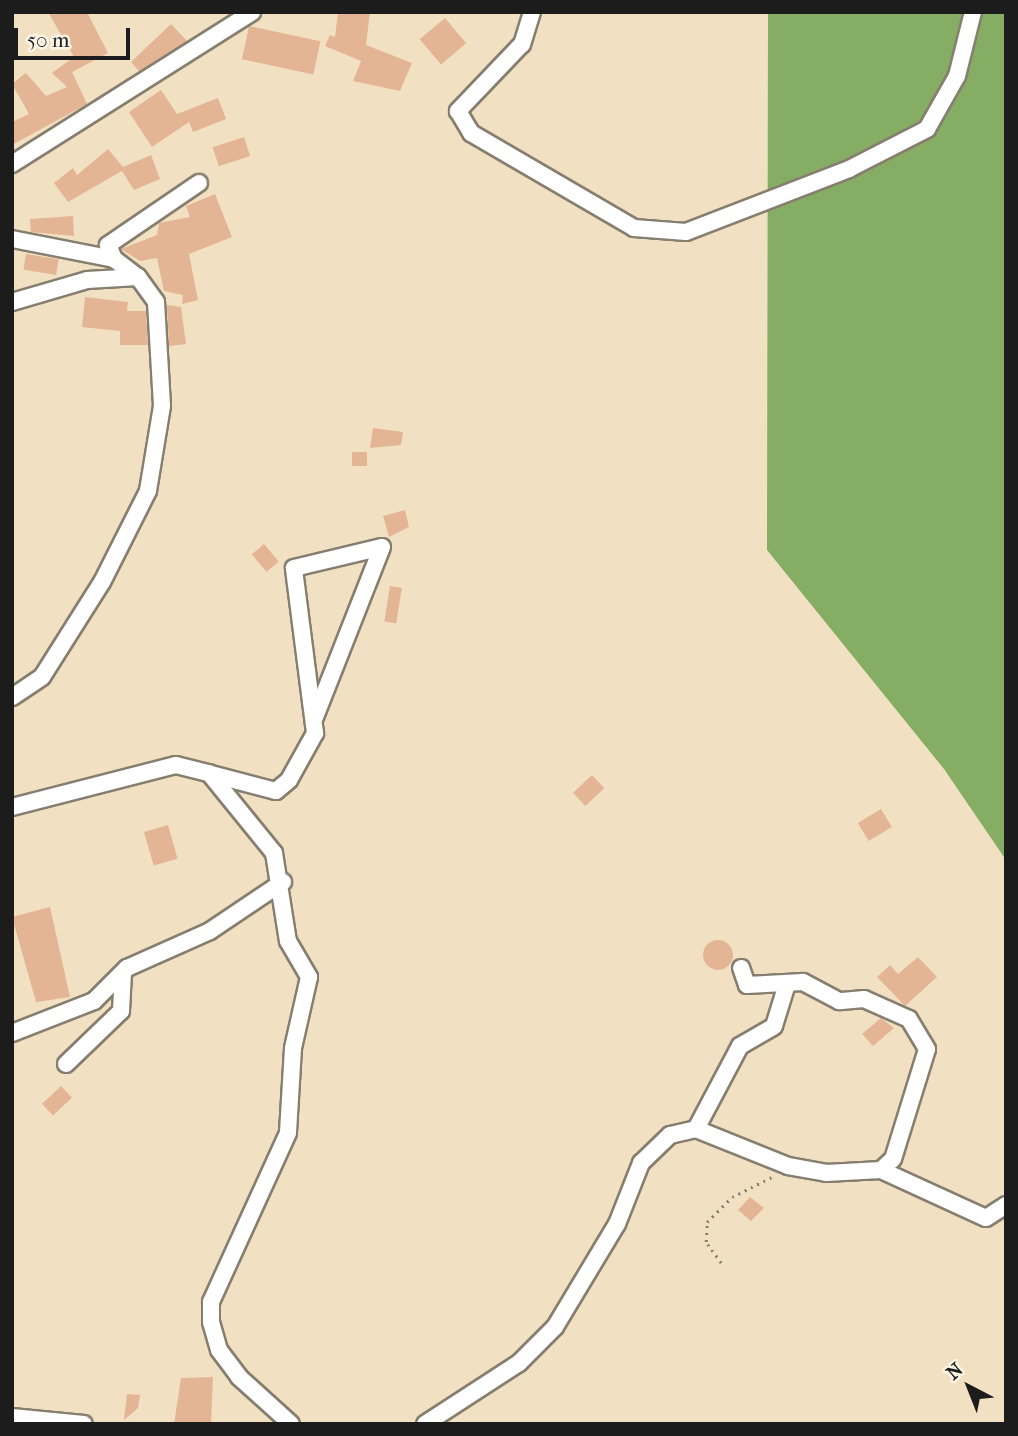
<!DOCTYPE html>
<html>
<head>
<meta charset="utf-8">
<style>
	body { margin:0 }
	#map { position:relative; width:1018px; height:1436px; overflow:hidden; background:#f1e1c2; font-family:"IM FELL French Canon",serif }
	div>[style] { position:absolute }
	[style*='--x'] { left:calc(var(--x)*1px); top:calc(var(--y)*1px); width:calc(var(--w)*1px); rotate:calc(var(--a)*1deg) }
	.forest>* { inset:0; background:#86ad64 }
	.building>* { inset:0; background:#e4b595; transform-origin:0 0 }
	.round { border-radius:50% }
	.path>* { height:2.5px; margin-top:-1.25px; transform-origin:0; background:repeating-linear-gradient(90deg,#867e6f 0 2px,transparent 0 7px) }
	.roads { filter:drop-shadow(2px 0 #867e6f) drop-shadow(-2px 0 #867e6f) drop-shadow(0 2px #867e6f) drop-shadow(0 -2px #867e6f) }
	.street>* { height:16px; margin:-8px; padding:0 8px; transform-origin:8px; border-radius:8px; background:#fff }
	span { translate:-50% -50%; white-space:nowrap; text-align:center; line-height:1.15; -webkit-text-stroke:5px #fcf5e5; paint-order:stroke }
	.frame { position:absolute; inset:0; border:14px solid #1c1c1c; pointer-events:none }
	.north { position:absolute; left:934px; top:1352px; width:70px; height:70px; -webkit-text-stroke:5px #fcf5e5; paint-order:stroke; rotate:318deg; font-size:19px; font-weight:700; line-height:28px; text-align:center; color:#1c1c1c }
	.north::after { content:''; display:block; margin:auto; width:24px; height:32px; background:#1c1c1c; clip-path:polygon(50% 0,100% 100%,50% 72%,0 100%) }
	.scale { position:absolute; left:14px; top:28px; width:116px; height:32px; box-sizing:border-box; border:4px solid #1c1c1c; border-top:0; padding-left:9px; font-size:21px; line-height:24px; white-space:nowrap; color:#1c1c1c; -webkit-text-stroke:5px #fcf5e5; paint-order:stroke }
</style>
</head>
<body>
<div id="map">
	<div class="forest">
		<i style="clip-path:polygon(768px 12px,1006px 12px,1006px 860px,944px 769px,767px 550px)"></i>
	</div>
	<div class="building">
		<i style="clip-path:polygon(48px 12px,87px 12px,108px 53px,72px 72px,87px 104px,12px 145px,12px 122px,29px 114px,12px 84px,26px 73px,46px 96px,67px 87px,52px 73px,74px 57px)"></i>
		<i style="clip-path:polygon(338px 12px,370px 12px,366px 45px,412px 63px,400px 91px,353px 81px,361px 61px,325px 46px,330px 35px,335px 37px)"></i>
		<i style="left:445px;top:18px;width:33px;height:33px;rotate:50deg"></i>
		<i style="clip-path:polygon(171px 24px,187px 41px,139px 71px,131px 62px)"></i>
		<i style="left:249px;top:26px;width:73px;height:34px;rotate:12deg"></i>
		<i style="clip-path:polygon(161px 90px,177px 114px,218px 98px,226px 119px,193px 132px,189px 122px,152px 147px,129px 112px)"></i>
		<i style="left:244px;top:137px;width:20px;height:33px;rotate:72deg"></i>
		<i style="clip-path:polygon(108px 149px,123px 167px,151px 155px,160px 179px,134px 190px,122px 171px,68px 202px,54px 183px,73px 168px,77px 175px)"></i>
		<i style="clip-path:polygon(215px 194px,232px 237px,189px 254px,198px 300px,182px 304px,183px 295px,164px 291px,157px 258px,140px 261px,121px 249px,157px 235px,159px 223px,190px 217px,186px 206px)"></i>
		<i style="clip-path:polygon(73px 216px,74px 236px,31px 232px,30px 219px)"></i>
		<i style="left:26px;top:254px;width:33px;height:16px;rotate:9deg"></i>
		<i style="clip-path:polygon(85px 297px,128px 302px,127px 311px,146px 311px,148px 345px,120px 345px,120px 331px,82px 327px)"></i>
		<i style="clip-path:polygon(167px 305px,181px 307px,186px 344px,169px 346px)"></i>
		<i style="clip-path:polygon(373px 428px,403px 432px,401px 445px,370px 448px)"></i>
		<i style="left:352px;top:452px;width:15px;height:14px"></i>
		<i style="clip-path:polygon(405px 510px,409px 527px,389px 537px,383px 516px)"></i>
		<i style="left:264px;top:544px;width:23px;height:16px;rotate:50deg"></i>
		<i style="left:390px;top:586px;width:12px;height:36px;rotate:9deg"></i>
		<i style="left:592px;top:775px;width:18px;height:26px;rotate:47deg"></i>
		<i style="left:881px;top:809px;width:21px;height:27px;rotate:59deg"></i>
		<i style="left:168px;top:825px;width:35px;height:25px;rotate:74deg"></i>
		<i style="clip-path:polygon(50px 907px,70px 997px,36px 1002px,12px 917px)"></i>
		<i class="round" style="left:703px;top:940px;width:30px;height:30px"></i>
		<i style="clip-path:polygon(918px 957px,937px 977px,905px 1006px,877px 977px,890px 965px,898px 974px)"></i>
		<i style="clip-path:polygon(881px 1018px,894px 1028px,873px 1046px,862px 1034px)"></i>
		<i style="left:61px;top:1086px;width:16px;height:26px;rotate:47deg"></i>
		<i style="clip-path:polygon(750px 1197px,764px 1208px,751px 1221px,738px 1210px)"></i>
		<i style="clip-path:polygon(213px 1377px,211px 1424px,174px 1424px,181px 1378px)"></i>
		<i style="clip-path:polygon(127px 1394px,140px 1395px,138px 1408px,124px 1420px)"></i>
	</div>
	<div class="path">
		<i style="--x:721;--y:1263;--w:26;--a:-126"></i>
		<i style="--x:706;--y:1242;--w:20;--a:-87"></i>
		<i style="--x:707;--y:1222;--w:35;--a:-45"></i>
		<i style="--x:732;--y:1197;--w:47;--a:-26.6"></i>
	</div>
	<div class="roads">
		<div class="street">
			<i style="--x:532;--y:12;--w:34;--a:107"></i>
			<i style="--x:522;--y:44;--w:93;--a:133.7"></i>
			<i style="--x:458;--y:111;--w:26;--a:59"></i>
			<i style="--x:471;--y:133;--w:189;--a:30.2"></i>
			<i style="--x:634;--y:228;--w:52;--a:4.4"></i>
			<i style="--x:686;--y:232;--w:175;--a:-21.1"></i>
			<i style="--x:849;--y:169;--w:88;--a:-27.1"></i>
			<i style="--x:927;--y:129;--w:61;--a:-60.5"></i>
			<i style="--x:957;--y:76;--w:66;--a:-76"></i>
			<i style="--x:12;--y:164;--w:284;--a:-32.3"></i>
			<i style="--x:12;--y:239;--w:104;--a:11.1"></i>
			<i style="--x:114;--y:259;--w:30;--a:37"></i>
			<i style="--x:138;--y:277;--w:31;--a:54"></i>
			<i style="--x:156;--y:302;--w:104;--a:86.7"></i>
			<i style="--x:162;--y:406;--w:86;--a:99.4"></i>
			<i style="--x:148;--y:491;--w:102;--a:116.8"></i>
			<i style="--x:102;--y:582;--w:112;--a:122.3"></i>
			<i style="--x:42;--y:677;--w:36;--a:146"></i>
			<i style="--x:114;--y:259;--w:15;--a:-113"></i>
			<i style="--x:108;--y:245;--w:110;--a:-34.3"></i>
			<i style="--x:12;--y:302;--w:78;--a:-16.3"></i>
			<i style="--x:87;--y:280;--w:51;--a:-3.4"></i>
			<i style="--x:211;--y:774;--w:67;--a:14.7"></i>
			<i style="--x:276;--y:791;--w:17;--a:-40"></i>
			<i style="--x:289;--y:780;--w:54;--a:-61"></i>
			<i style="--x:315;--y:733;--w:166;--a:-97.3"></i>
			<i style="--x:294;--y:568;--w:90;--a:-13.4"></i>
			<i style="--x:382;--y:547;--w:183;--a:111.5"></i>
			<i style="--x:12;--y:807;--w:169;--a:-14.4"></i>
			<i style="--x:176;--y:765;--w:34;--a:14"></i>
			<i style="--x:209;--y:773;--w:103;--a:50.9"></i>
			<i style="--x:274;--y:853;--w:89;--a:81"></i>
			<i style="--x:288;--y:941;--w:42;--a:59.7"></i>
			<i style="--x:309;--y:977;--w:73;--a:102.7"></i>
			<i style="--x:293;--y:1048;--w:85;--a:93.4"></i>
			<i style="--x:288;--y:1133;--w:186;--a:114.5"></i>
			<i style="--x:211;--y:1302;--w:20;--a:90"></i>
			<i style="--x:211;--y:1322;--w:29;--a:74"></i>
			<i style="--x:219;--y:1350;--w:34;--a:53"></i>
			<i style="--x:239;--y:1377;--w:70;--a:42.1"></i>
			<i style="--x:12;--y:1033;--w:88;--a:-21.3"></i>
			<i style="--x:94;--y:1001;--w:47;--a:-45"></i>
			<i style="--x:127;--y:968;--w:91;--a:-24"></i>
			<i style="--x:210;--y:931;--w:88;--a:-33.9"></i>
			<i style="--x:66;--y:1064;--w:76;--a:-43.9"></i>
			<i style="--x:121;--y:1011;--w:38;--a:-87"></i>
			<i style="--x:696;--y:1129;--w:94;--a:-62.1"></i>
			<i style="--x:740;--y:1046;--w:39;--a:-30"></i>
			<i style="--x:774;--y:1026;--w:44;--a:-72.8"></i>
			<i style="--x:881;--y:1170;--w:115;--a:24.6"></i>
			<i style="--x:986;--y:1218;--w:24;--a:-33"></i>
			<i style="--x:12;--y:1417;--w:72;--a:5.6"></i>
			<i style="--x:425;--y:1424;--w:112;--a:-33"></i>
			<i style="--x:519;--y:1363;--w:51;--a:-45"></i>
			<i style="--x:555;--y:1327;--w:120;--a:-59"></i>
			<i style="--x:617;--y:1224;--w:66;--a:-68.5"></i>
			<i style="--x:641;--y:1163;--w:40;--a:-44"></i>
			<i style="--x:670;--y:1135;--w:27;--a:-13"></i>
			<i style="--x:696;--y:1129;--w:99;--a:21.9"></i>
			<i style="--x:788;--y:1166;--w:39;--a:10"></i>
			<i style="--x:826;--y:1173;--w:55;--a:-3.1"></i>
			<i style="--x:881;--y:1170;--w:16;--a:-43"></i>
			<i style="--x:893;--y:1159;--w:115;--a:-72.8"></i>
			<i style="--x:927;--y:1049;--w:35;--a:-121"></i>
			<i style="--x:909;--y:1019;--w:49;--a:-156"></i>
			<i style="--x:864;--y:999;--w:25;--a:175"></i>
			<i style="--x:839;--y:1001;--w:41;--a:-152.2"></i>
			<i style="--x:803;--y:982;--w:56;--a:176.9"></i>
			<i style="--x:747;--y:985;--w:18;--a:-109"></i>
		</div>
	</div>
	<div class="frame"></div>
	<div class="north">N</div>
	<div class="scale">50 m</div>
</div>
</body>
</html>
